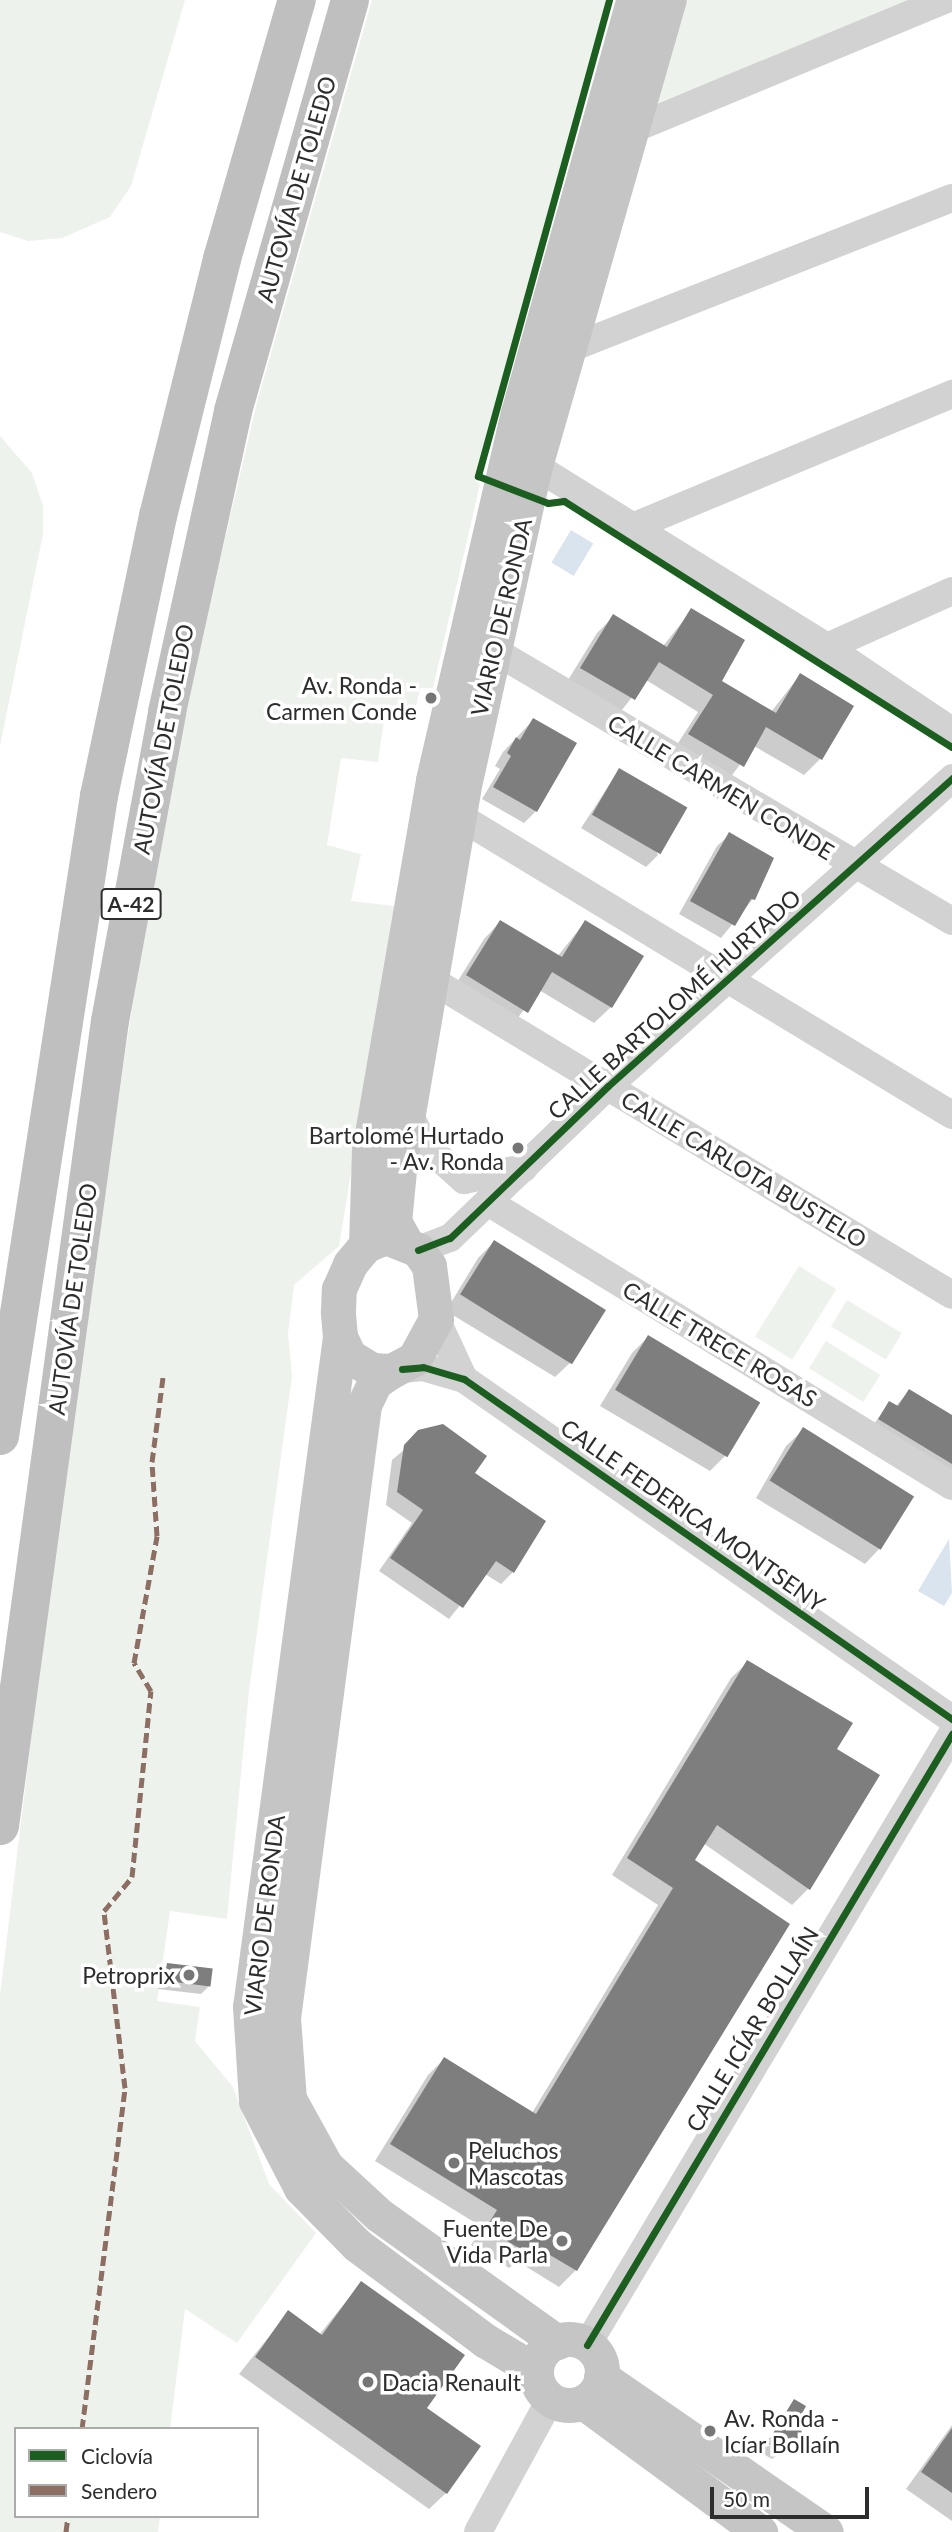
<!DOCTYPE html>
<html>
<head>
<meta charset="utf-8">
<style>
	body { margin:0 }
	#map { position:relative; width:952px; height:2532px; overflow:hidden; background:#fff; font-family:Lato,sans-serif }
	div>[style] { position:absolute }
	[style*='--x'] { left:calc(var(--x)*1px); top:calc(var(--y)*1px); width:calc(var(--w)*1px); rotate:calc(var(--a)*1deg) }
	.green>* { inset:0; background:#eef2ec; transform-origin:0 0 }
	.water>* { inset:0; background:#dae4ee; transform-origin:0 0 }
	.shadow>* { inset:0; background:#0003 }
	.building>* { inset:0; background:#7e7e7e; transform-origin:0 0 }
	.minor>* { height:28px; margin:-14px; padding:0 14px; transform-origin:14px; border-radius:14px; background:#d2d2d2 }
	.major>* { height:35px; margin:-17.5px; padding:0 17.5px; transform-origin:17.5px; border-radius:17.5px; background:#c5c5c5 }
	.major>.ring { margin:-17.5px; padding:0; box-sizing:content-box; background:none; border:35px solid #c5c5c5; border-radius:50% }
	.highway>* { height:38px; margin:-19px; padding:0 19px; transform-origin:19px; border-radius:19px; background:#bfbfbf }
	.quiet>* { height:5px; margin-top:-2.5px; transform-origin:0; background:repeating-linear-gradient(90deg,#8d6e63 0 10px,transparent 0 15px) }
	.cycleway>* { height:7px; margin:-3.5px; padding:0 3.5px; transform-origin:3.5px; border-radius:3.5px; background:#1b5e20 }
	.dots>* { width:19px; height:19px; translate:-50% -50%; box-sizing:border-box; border:4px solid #fff; border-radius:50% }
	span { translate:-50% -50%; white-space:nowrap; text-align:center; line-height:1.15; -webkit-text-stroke:7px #fff; paint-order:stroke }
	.shield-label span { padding:2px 5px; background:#fff; border:2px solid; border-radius:5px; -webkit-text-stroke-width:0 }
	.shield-label { font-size:21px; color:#2d2d2d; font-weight:700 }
	.street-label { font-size:23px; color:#2d2d2d }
	.poi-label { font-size:23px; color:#2d2d2d }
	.right { translate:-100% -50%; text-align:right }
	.left { translate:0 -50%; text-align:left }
	.legend { position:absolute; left:14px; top:2427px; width:245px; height:91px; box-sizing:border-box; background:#fff; border:2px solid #ababab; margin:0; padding:9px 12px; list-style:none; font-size:21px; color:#2d2d2d }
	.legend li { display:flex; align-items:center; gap:14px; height:35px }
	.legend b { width:35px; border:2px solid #ababab }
	.scale { position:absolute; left:710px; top:2487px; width:159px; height:32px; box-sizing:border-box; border:4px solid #2d2d2d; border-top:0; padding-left:9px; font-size:21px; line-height:24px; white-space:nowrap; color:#2d2d2d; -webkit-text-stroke:5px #fff; paint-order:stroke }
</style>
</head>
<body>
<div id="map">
	<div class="green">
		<i style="clip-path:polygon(0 0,185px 0,131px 186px,110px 217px,62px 238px,28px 241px,0 232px)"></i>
		<i style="clip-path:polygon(372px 0,610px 0,475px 481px,480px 484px,433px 688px,420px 688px,415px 711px,386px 705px,378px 762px,341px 758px,327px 845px,361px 854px,351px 901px,395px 906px,339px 1246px,294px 1285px,288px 1333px,292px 1376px,249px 1691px,227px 1919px,170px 1911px,157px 2001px,200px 2007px,195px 2041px,233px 2087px,269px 2184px,316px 2233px,237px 2343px,185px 2309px,170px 2429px,16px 2429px,16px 2516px,160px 2516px,158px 2532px,0 2532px,0 1995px,63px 1475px,146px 913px,193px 675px,257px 402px)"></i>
		<i style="clip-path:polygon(663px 0,917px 0,627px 115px)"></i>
		<i style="clip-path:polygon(0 436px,32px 473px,43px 506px,43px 534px,0 746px)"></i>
		<i style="left:799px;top:1266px;width:44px;height:83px;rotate:32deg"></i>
		<i style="left:847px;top:1300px;width:64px;height:31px;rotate:31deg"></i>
		<i style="left:826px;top:1341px;width:64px;height:32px;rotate:32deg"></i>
	</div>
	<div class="water">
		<i style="left:571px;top:530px;width:26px;height:38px;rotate:31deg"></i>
		<i style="clip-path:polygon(949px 1539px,952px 1593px,944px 1606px,918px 1591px)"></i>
	</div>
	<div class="shadow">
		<i style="clip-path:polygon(692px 610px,719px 682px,771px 712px,800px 675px,820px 759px,804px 775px,754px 746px,726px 783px,673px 751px,698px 712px,646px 680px,617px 716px,565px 685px,597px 633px,613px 617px,663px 646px)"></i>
		<i style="clip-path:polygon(533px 720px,536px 811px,524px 823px,482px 799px,500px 769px,495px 766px,503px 752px)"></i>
		<i style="clip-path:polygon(619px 770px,658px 855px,646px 867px,581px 828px)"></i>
		<i style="clip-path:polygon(730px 834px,753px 899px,721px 938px,679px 914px,717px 846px)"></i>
		<i style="clip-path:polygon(500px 922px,557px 957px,585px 922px,611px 1007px,594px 1023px,539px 990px,510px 1028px,451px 992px,484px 939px)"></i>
		<i style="clip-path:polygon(494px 1242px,572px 1361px,555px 1377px,446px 1311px,478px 1258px)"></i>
		<i style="clip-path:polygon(648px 1337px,726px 1455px,710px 1471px,600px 1406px,632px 1353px)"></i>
		<i style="clip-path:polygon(909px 1391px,952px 1417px,952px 1483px,867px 1432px,890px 1404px,895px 1407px)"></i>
		<i style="clip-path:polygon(442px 1426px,513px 1572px,501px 1584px,485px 1574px,449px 1619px,379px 1571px,412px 1523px,386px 1505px,392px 1460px,431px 1427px)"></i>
		<i style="clip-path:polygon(803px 1430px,912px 1497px,881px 1547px,865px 1564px,756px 1498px,786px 1446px)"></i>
		<i style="clip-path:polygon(748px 1662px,834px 1750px,877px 1776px,808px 1889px,792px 1905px,703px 1843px,692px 1861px,787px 1924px,576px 2270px,559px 2287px,517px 2261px,509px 2268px,471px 2245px,482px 2227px,375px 2161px,428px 2075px,444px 2059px,532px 2113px,658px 1905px,612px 1875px,731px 1678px)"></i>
		<i style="clip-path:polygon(168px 1964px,209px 1986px,201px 1994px,158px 1989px,160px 1973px)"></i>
		<i style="clip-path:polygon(361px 2283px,424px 2408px,446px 2493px,429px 2509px,239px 2374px,288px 2313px,319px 2335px)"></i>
		<i style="clip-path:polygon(795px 2401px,799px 2439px,772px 2459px,760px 2452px)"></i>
		<i style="clip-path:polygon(952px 2425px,952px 2521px,906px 2489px)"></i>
	</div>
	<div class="building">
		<i style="clip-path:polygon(691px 608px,745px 640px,722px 681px,776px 713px,800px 673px,854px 706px,822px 760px,766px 727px,744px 767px,688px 734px,713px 695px,659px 662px,635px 700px,580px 668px,613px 614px,667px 647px)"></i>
		<i style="clip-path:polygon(533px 718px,577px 743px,537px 812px,493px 787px,511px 756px,507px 753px,516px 737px,520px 740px)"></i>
		<i style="left:619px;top:768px;width:79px;height:54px;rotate:30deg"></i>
		<i style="clip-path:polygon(729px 832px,774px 858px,755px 900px,751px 899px,735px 926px,690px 901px)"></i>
		<i style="clip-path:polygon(500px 920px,562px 957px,585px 920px,644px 956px,612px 1008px,552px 972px,528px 1013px,466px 975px)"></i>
		<i style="left:494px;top:1240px;width:132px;height:64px;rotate:32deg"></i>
		<i style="left:648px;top:1335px;width:131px;height:64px;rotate:31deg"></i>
		<i style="clip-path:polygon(909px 1389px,952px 1415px,952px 1464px,878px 1419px,889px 1401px,898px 1406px)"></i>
		<i style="clip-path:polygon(443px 1424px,487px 1456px,475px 1473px,546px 1521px,514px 1573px,496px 1561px,463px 1608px,390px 1558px,423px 1510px,397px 1492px,404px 1445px,418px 1430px)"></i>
		<i style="left:803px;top:1427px;width:131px;height:63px;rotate:32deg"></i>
		<i style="clip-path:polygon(747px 1660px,853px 1723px,837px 1749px,880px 1775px,810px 1890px,717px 1825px,695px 1860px,790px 1924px,577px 2271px,533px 2245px,527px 2253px,486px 2228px,497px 2210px,390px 2144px,444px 2057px,536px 2114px,673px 1888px,627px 1858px)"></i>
		<i style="left:167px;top:1963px;width:46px;height:18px;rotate:7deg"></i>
		<i style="clip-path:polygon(361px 2281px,465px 2355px,427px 2408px,481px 2446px,447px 2494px,255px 2357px,288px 2310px,322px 2335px)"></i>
		<i style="clip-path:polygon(794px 2399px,806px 2406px,797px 2423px,802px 2426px,801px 2440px,787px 2441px,782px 2452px,767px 2443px)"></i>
		<i style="clip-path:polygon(952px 2428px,952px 2493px,921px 2472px)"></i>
	</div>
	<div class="minor">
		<i style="--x:617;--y:126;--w:16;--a:11"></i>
		<i style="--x:633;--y:129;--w:338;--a:-22.5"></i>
		<i style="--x:571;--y:348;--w:409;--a:-21.5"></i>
		<i style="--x:517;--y:460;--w:19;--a:18"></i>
		<i style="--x:535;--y:466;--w:344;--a:31.8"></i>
		<i style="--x:827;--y:647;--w:151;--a:33.9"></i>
		<i style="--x:630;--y:528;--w:349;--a:-22.6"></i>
		<i style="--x:827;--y:647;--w:137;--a:-24.1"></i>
		<i style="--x:493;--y:650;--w:533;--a:30.56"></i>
		<i style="--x:457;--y:815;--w:579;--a:31.22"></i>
		<i style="--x:428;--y:978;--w:612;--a:31.17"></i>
		<i style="--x:408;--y:1112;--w:36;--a:63"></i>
		<i style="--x:424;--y:1144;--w:54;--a:42"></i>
		<i style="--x:464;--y:1180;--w:61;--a:-11.3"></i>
		<i style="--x:488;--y:1202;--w:544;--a:31.47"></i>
		<i style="--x:418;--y:1250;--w:34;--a:-21"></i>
		<i style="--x:450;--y:1238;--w:219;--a:-43.9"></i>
		<i style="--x:608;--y:1086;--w:462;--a:-41.8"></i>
		<i style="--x:436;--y:1319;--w:66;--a:65"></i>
		<i style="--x:402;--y:1369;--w:21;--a:-5"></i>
		<i style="--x:423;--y:1367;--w:43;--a:16.3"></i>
		<i style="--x:464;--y:1379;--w:595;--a:34.87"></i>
		<i style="--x:587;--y:2345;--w:712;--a:-59.15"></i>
		<i style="--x:478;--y:2532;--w:150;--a:-61.4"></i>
	</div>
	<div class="major">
		<i style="--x:386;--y:1237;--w:35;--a:22"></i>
		<i style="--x:418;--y:1250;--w:19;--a:55"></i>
		<i style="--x:429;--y:1266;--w:53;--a:82.5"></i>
		<i style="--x:436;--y:1319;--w:46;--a:118.8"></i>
		<i style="--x:414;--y:1359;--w:26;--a:152"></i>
		<i style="--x:391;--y:1371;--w:19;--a:-177"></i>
		<i style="--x:372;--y:1370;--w:27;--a:-149"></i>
		<i style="--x:349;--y:1356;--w:21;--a:-115"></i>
		<i style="--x:340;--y:1337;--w:25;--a:-95"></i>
		<i style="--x:338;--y:1312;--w:23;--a:-88"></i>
		<i style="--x:339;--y:1289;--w:27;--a:-66"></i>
		<i style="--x:350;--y:1264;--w:25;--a:-50"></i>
		<i style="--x:366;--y:1245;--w:22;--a:-22"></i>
		<i style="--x:366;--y:1245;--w:94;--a:-88.2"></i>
		<i style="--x:369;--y:1151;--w:376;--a:-80.2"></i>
		<i style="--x:433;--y:780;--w:377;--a:-77"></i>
		<i style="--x:518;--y:413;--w:429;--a:-74.4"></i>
		<i style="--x:407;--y:1245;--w:26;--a:-119"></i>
		<i style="--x:394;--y:1222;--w:62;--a:-84.5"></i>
		<i style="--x:400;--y:1160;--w:375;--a:-80.3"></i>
		<i style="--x:463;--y:790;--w:332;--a:-77.5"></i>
		<i style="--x:535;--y:466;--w:485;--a:-74"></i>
		<i style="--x:340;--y:1337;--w:676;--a:97.65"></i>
		<i style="--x:250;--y:2007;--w:94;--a:86.3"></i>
		<i style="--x:256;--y:2101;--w:98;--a:62.7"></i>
		<i style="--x:301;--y:2188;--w:80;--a:45.5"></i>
		<i style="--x:357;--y:2245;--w:161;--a:36.7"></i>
		<i style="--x:486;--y:2341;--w:58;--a:31"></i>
		<i style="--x:391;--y:1371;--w:19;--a:145"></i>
		<i style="--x:375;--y:1382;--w:25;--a:116"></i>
		<i style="--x:364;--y:1405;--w:618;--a:97.53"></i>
		<i style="--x:283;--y:2018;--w:81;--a:85.8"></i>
		<i style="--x:289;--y:2099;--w:77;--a:61.1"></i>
		<i style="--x:326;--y:2166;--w:72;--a:42.8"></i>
		<i style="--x:379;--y:2215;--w:219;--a:35.5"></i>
		<i class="ring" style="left:536px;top:2339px;width:31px;height:31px"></i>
		<i style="--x:601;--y:2377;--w:273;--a:34.6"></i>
		<i style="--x:583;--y:2402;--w:220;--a:36.3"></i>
	</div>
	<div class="highway">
		<i style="--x:0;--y:1436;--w:648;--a:-81.21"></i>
		<i style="--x:99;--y:796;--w:286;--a:-78.1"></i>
		<i style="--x:158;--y:516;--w:265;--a:-76"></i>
		<i style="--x:222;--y:259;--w:270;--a:-73.9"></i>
		<i style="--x:0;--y:1826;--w:812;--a:-82.22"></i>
		<i style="--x:110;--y:1021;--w:314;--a:-79.5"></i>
		<i style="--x:167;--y:712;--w:308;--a:-77.6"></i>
		<i style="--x:233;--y:411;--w:427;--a:-74.1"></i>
	</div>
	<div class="quiet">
		<i style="--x:82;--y:2429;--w:344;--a:-82.8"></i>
		<i style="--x:125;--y:2088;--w:178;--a:-96.8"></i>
		<i style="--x:104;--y:1911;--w:44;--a:-50.5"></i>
		<i style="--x:132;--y:1877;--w:187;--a:-84.2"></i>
		<i style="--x:151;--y:1691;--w:33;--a:-121"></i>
		<i style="--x:134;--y:1663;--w:129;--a:-79.7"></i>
		<i style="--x:157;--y:1536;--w:74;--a:-93.9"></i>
		<i style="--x:152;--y:1462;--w:86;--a:-82.6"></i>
		<i style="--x:66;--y:2532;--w:16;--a:-83"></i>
	</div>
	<div class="cycleway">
		<i style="--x:609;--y:0;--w:494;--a:105.4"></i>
		<i style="--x:478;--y:476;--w:75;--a:21.1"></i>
		<i style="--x:548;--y:503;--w:16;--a:-7"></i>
		<i style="--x:564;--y:501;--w:459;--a:32.4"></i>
		<i style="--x:418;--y:1250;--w:34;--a:-21"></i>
		<i style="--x:450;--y:1238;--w:219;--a:-43.9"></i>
		<i style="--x:608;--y:1086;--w:462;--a:-41.8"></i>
		<i style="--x:402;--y:1369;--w:21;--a:-5"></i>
		<i style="--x:423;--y:1367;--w:43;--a:16.3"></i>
		<i style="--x:464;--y:1379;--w:595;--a:34.87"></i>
		<i style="--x:587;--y:2345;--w:712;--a:-59.15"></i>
	</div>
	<div class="dots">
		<i style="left:431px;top:698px;background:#767676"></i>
		<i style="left:518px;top:1148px;background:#767676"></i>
		<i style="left:189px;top:1975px;background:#767676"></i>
		<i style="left:454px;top:2163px;background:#767676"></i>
		<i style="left:562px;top:2241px;background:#767676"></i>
		<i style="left:368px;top:2382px;background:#767676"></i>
		<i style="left:710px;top:2431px;background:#767676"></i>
	</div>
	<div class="shield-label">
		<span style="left:131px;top:904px">A-42</span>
	</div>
	<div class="street-label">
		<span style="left:296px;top:189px;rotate:-74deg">AUTOVÍA DE TOLEDO</span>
		<span style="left:501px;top:617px;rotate:-77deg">VIARIO DE RONDA</span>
		<span style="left:163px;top:739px;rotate:-79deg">AUTOVÍA DE TOLEDO</span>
		<span style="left:721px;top:787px;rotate:31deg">CALLE CARMEN CONDE</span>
		<span style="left:674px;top:1004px;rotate:-42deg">CALLE BARTOLOMÉ HURTADO</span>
		<span style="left:744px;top:1169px;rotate:31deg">CALLE CARLOTA BUSTELO</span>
		<span style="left:72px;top:1299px;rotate:-82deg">AUTOVÍA DE TOLEDO</span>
		<span style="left:720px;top:1344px;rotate:31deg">CALLE TRECE ROSAS</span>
		<span style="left:693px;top:1515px;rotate:35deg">CALLE FEDERICA MONTSENY</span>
		<span style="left:264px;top:1915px;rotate:-83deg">VIARIO DE RONDA</span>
		<span style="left:752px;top:2029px;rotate:-59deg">CALLE ICÍAR BOLLAÍN</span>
	</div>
	<div class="poi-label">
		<span class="right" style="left:417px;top:698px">Av. Ronda -<br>Carmen Conde</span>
		<span class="right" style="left:504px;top:1148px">Bartolomé Hurtado<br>- Av. Ronda</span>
		<span class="right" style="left:175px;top:1975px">Petroprix</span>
		<span class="left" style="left:468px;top:2163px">Peluchos<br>Mascotas</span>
		<span class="right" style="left:548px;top:2241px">Fuente De<br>Vida Parla</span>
		<span class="left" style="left:382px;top:2382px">Dacia Renault</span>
		<span class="left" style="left:724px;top:2431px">Av. Ronda -<br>Icíar Bollaín</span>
	</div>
	<ul class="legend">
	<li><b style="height:9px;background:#1b5e20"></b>Ciclovía</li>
	<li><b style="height:9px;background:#8d6e63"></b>Sendero</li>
	</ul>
	<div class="scale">50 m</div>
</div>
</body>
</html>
